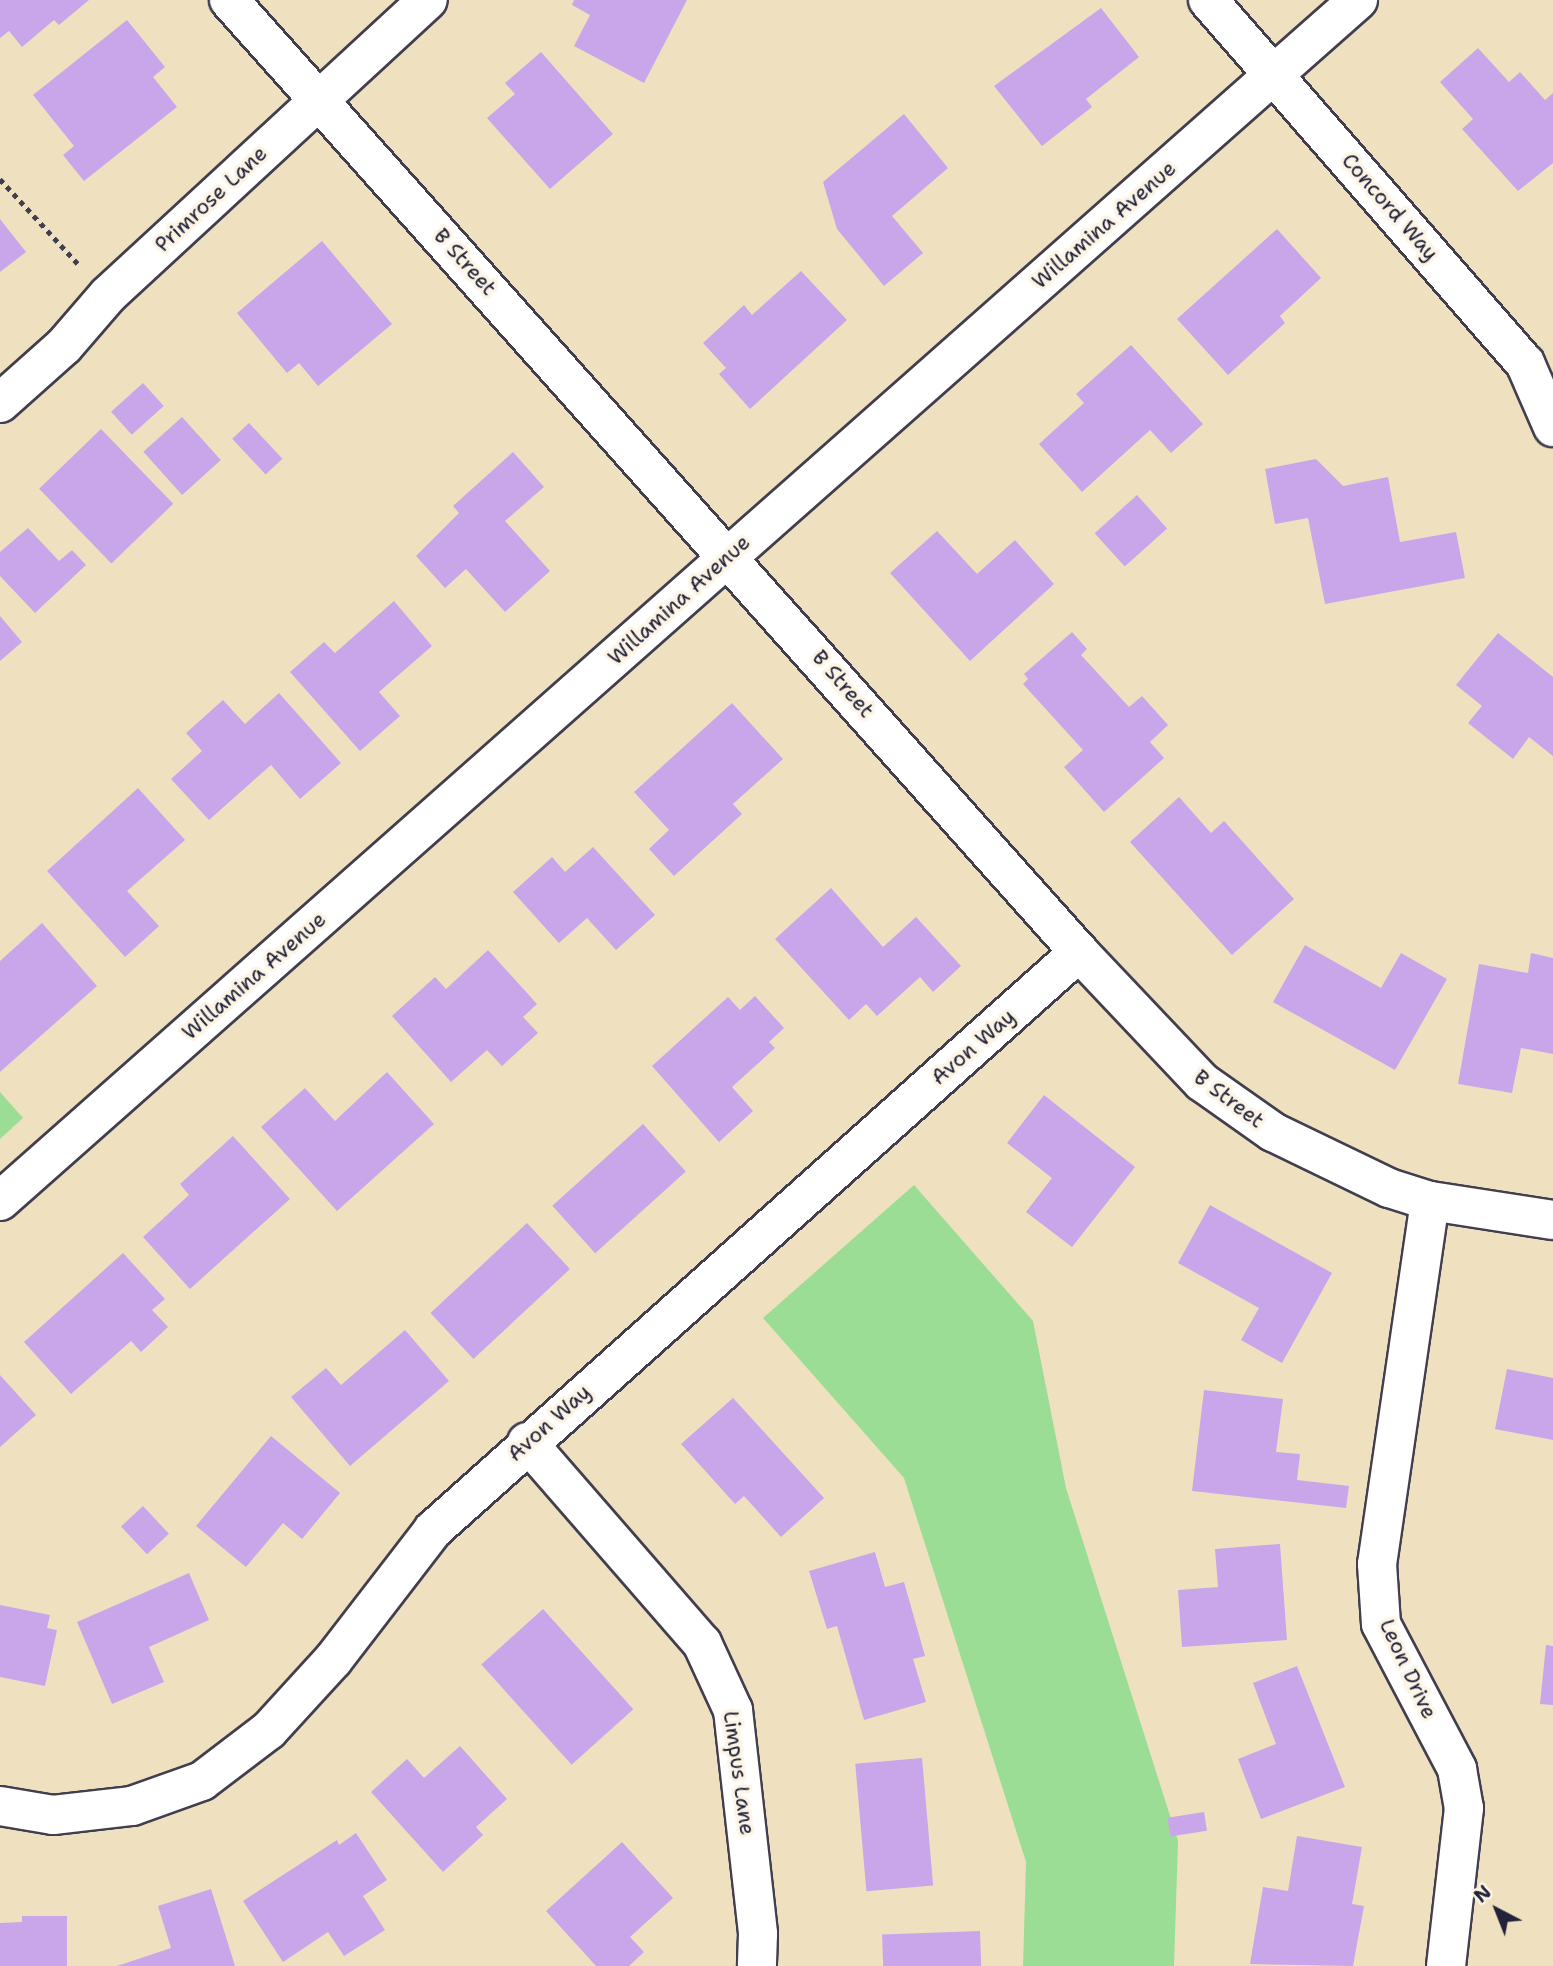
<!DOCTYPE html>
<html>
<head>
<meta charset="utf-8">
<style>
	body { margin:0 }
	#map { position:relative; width:1553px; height:1966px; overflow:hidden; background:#efe1c0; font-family:"Shantell Sans",sans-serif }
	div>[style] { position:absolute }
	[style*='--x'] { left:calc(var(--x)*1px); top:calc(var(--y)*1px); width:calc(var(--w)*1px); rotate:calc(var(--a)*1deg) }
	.green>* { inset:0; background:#9bdd94 }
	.building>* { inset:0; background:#c9a6e9; transform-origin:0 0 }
	.path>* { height:4.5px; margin-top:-2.25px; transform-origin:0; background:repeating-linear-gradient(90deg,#413f4f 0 5px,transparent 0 10px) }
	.roads { filter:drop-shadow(2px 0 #413f4f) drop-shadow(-2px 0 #413f4f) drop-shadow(0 2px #413f4f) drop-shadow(0 -2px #413f4f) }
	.minor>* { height:38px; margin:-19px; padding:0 19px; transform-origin:19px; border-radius:19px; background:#fff }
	span { translate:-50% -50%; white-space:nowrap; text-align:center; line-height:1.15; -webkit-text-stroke:7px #fcf5e5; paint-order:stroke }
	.street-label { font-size:21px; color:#22223b }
	.north { position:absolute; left:1462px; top:1875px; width:70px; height:70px; -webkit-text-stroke:5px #fcf5e5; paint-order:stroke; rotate:318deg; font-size:19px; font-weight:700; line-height:28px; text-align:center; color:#22223b }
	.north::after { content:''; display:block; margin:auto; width:24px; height:32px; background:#22223b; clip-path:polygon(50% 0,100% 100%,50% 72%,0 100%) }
</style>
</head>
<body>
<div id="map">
	<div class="green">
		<i style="clip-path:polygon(0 1092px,23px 1118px,0 1139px)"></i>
		<i style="clip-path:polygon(914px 1185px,1033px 1321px,1066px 1488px,1178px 1841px,1174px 1966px,1023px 1966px,1026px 1862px,904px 1478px,763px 1318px)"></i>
	</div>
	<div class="building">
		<i style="clip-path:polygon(0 0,89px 0,59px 25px,54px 20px,22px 47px,9px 31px,0 38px)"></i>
		<i style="clip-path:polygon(574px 0,687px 0,644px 83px,574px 46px,590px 15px,572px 5px)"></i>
		<i style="clip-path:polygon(1101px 8px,1139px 57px,1086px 99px,1092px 107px,1042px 146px,994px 86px)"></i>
		<i style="clip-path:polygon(127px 20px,165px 67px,153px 77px,177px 107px,84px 181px,63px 155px,74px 146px,33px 95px)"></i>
		<i style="clip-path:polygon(1478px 48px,1509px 82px,1520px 72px,1545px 100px,1553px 93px,1553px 163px,1518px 191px,1462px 129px,1473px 119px,1440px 82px)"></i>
		<i style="clip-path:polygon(541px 52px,613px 134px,550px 189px,487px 118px,515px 94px,505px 83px)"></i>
		<i style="clip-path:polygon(904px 114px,948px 168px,892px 216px,923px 253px,884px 286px,837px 229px,823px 182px)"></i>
		<i style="clip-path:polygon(0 219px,26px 252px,0 272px)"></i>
		<i style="clip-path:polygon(1277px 229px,1321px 278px,1280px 316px,1285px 323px,1228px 375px,1177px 319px)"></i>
		<i style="clip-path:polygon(322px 241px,392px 324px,318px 386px,299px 363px,287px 373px,237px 313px)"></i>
		<i style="clip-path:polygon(801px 271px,847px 320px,750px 409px,719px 374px,726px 368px,703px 343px,744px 305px,752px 315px)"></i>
		<i style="clip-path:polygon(1131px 345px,1203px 424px,1171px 453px,1150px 430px,1082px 492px,1039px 444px,1084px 403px,1076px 394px)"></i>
		<i style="left:143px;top:383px;width:31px;height:43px;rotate:48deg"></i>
		<i style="left:182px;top:417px;width:58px;height:52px;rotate:48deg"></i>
		<i style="left:249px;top:423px;width:49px;height:23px;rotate:47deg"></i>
		<i style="left:101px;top:429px;width:104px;height:86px;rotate:46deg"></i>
		<i style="clip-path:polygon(513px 452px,544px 487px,505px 521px,550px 571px,505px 612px,466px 569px,445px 588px,416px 556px,459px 513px,453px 506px)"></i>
		<i style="clip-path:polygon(1316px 459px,1343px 486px,1388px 477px,1400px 542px,1456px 532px,1465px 578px,1325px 604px,1308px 518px,1275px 524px,1265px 469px)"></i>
		<i style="left:1137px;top:495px;width:45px;height:57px;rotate:48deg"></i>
		<i style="clip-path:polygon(28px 528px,59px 561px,72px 550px,86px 565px,35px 613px,0 576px,0 552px)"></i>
		<i style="clip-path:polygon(937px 531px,977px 574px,1015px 540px,1054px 584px,970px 661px,890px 573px)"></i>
		<i style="clip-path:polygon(394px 601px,432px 646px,379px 692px,400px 716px,360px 751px,290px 672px,324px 642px,335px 653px)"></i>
		<i style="clip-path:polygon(0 616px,22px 642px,0 661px)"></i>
		<i style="clip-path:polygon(1072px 632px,1087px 649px,1081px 655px,1129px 707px,1142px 696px,1168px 725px,1150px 742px,1164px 758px,1104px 812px,1064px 767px,1083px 750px,1023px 684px,1028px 679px,1024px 674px)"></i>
		<i style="clip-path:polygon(1498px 633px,1553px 677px,1553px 756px,1529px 737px,1513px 759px,1468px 723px,1482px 706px,1456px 685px)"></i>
		<i style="clip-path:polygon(279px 693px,341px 763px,300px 799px,271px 765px,209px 820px,171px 779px,202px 751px,186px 733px,223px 700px,245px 724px)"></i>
		<i style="clip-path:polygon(732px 703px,783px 759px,733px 804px,742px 814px,674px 876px,649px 849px,669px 830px,634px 792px)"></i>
		<i style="clip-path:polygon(138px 788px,185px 840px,127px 891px,159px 926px,125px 957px,47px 871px)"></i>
		<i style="clip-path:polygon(1179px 797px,1211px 833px,1224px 821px,1294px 899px,1232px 955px,1130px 842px)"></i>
		<i style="clip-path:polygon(593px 847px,655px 915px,616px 950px,587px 918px,559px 943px,513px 892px,552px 857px,565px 872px)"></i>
		<i style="clip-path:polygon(831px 888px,883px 947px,916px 917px,961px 966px,933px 992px,920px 977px,877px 1016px,866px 1004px,849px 1020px,775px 939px)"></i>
		<i style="clip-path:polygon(42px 923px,97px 986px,0 1072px,0 961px)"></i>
		<i style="clip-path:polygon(1305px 945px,1381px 988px,1401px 953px,1447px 979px,1395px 1070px,1273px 1002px)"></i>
		<i style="clip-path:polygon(488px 950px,537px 1004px,523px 1017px,538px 1033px,502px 1066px,487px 1050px,451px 1082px,392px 1016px,435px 977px,446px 989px)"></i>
		<i style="clip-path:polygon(1531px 953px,1553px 958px,1553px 1054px,1521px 1048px,1512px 1093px,1458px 1084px,1479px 964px,1528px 973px)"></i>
		<i style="clip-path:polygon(755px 996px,784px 1028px,769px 1042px,775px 1048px,732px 1087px,753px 1111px,719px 1142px,652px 1066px,728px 997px,740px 1010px)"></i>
		<i style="clip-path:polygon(387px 1072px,434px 1124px,337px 1211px,261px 1127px,305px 1088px,335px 1121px)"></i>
		<i style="clip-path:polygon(1044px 1095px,1135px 1167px,1072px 1247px,1026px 1212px,1052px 1178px,1007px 1143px)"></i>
		<i style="left:643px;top:1124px;width:64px;height:122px;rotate:48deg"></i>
		<i style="clip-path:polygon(233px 1136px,290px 1199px,190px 1289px,143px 1237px,189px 1195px,180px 1184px)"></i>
		<i style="clip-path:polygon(1210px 1205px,1332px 1273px,1282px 1363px,1241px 1340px,1259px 1308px,1178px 1263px)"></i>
		<i style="left:527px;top:1223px;width:63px;height:132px;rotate:47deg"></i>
		<i style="clip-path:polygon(123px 1253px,165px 1299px,152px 1310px,168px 1327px,141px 1352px,131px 1341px,71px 1394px,24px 1342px)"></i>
		<i style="clip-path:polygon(405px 1330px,449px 1381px,350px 1466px,291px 1397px,326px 1368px,341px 1385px)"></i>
		<i style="clip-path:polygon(1507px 1369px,1553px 1378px,1553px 1440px,1495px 1429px)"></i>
		<i style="clip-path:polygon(0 1375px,36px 1415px,0 1447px)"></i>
		<i style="clip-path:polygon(1204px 1390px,1283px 1399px,1276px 1452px,1300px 1454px,1297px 1480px,1349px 1486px,1346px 1508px,1192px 1491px)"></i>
		<i style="clip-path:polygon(733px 1398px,824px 1498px,781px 1537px,744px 1496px,735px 1504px,681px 1444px)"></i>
		<i style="clip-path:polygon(271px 1436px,340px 1493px,302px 1539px,283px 1523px,246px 1567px,196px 1526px)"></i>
		<i style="left:143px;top:1506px;width:38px;height:30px;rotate:47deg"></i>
		<i style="clip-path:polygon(1280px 1544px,1287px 1640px,1182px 1647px,1178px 1590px,1218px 1587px,1215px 1549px)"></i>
		<i style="clip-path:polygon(875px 1552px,885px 1587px,904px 1582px,925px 1656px,913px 1659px,926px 1702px,864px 1720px,837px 1626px,827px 1629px,809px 1571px)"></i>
		<i style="clip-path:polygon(189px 1573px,209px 1620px,149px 1647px,164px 1682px,112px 1704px,77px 1622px)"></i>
		<i style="clip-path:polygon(0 1605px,50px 1615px,47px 1628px,57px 1630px,45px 1686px,0 1677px)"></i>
		<i style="left:543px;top:1609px;width:135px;height:83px;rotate:48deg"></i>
		<i style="clip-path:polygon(1546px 1645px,1553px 1646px,1553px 1705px,1540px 1704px)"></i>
		<i style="clip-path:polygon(1297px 1666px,1345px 1787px,1261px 1819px,1238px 1759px,1276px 1744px,1253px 1683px)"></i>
		<i style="clip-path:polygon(460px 1746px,507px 1799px,476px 1827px,483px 1835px,443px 1872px,371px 1792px,407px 1759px,424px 1778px)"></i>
		<i style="left:922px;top:1758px;width:128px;height:67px;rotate:85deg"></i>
		<i style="left:1204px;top:1812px;width:19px;height:37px;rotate:81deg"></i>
		<i style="clip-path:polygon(356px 1833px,387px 1880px,363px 1896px,385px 1930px,344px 1956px,328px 1932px,283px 1962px,243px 1901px,337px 1840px,339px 1845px)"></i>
		<i style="clip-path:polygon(1297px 1836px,1362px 1847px,1352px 1904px,1364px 1906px,1353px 1966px,1250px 1964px,1263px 1887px,1288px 1891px)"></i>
		<i style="clip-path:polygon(622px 1842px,673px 1898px,630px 1937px,644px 1952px,629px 1966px,596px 1966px,546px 1911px)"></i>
		<i style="clip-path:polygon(211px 1889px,235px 1966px,117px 1966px,171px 1948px,158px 1906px)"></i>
		<i style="clip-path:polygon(22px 1916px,67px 1916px,67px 1966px,0 1966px,0 1923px,22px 1922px)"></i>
		<i style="left:980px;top:1931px;width:35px;height:98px;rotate:88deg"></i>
	</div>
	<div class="path">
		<i style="--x:0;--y:179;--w:118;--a:47.4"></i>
	</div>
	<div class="roads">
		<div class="minor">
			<i style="--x:229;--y:0;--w:1276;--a:48.24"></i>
			<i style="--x:1079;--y:952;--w:179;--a:46.6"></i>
			<i style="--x:1202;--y:1082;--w:87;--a:35.2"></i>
			<i style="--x:1273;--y:1132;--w:129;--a:25.8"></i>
			<i style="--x:1389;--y:1188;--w:43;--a:17.6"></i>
			<i style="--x:1430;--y:1201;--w:124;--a:8.8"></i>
			<i style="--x:1208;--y:0;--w:482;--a:48.9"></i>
			<i style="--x:1525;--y:363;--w:70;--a:66.4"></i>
			<i style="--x:0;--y:403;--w:86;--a:-41.7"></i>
			<i style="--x:64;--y:346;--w:67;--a:-49.2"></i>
			<i style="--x:108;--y:295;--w:435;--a:-42.7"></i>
			<i style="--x:0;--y:1201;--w:1813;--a:-41.49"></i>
			<i style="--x:1430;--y:1201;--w:367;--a:98.3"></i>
			<i style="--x:1377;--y:1564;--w:60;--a:86.2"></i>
			<i style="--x:1381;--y:1624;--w:164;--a:62.3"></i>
			<i style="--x:1457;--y:1769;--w:40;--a:80"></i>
			<i style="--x:1464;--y:1808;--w:159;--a:96.5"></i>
			<i style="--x:527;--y:1442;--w:267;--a:49"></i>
			<i style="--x:702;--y:1643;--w:74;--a:65.2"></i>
			<i style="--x:733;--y:1710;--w:225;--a:83.6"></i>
			<i style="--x:758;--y:1934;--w:32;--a:92"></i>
			<i style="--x:0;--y:1806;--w:54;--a:9.6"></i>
			<i style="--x:53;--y:1815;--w:80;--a:-6.5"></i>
			<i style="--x:132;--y:1806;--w:74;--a:-19.7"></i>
			<i style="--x:202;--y:1781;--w:84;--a:-37.3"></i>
			<i style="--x:269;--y:1730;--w:95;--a:-47.6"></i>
			<i style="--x:333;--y:1660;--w:164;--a:-52.4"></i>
			<i style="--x:433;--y:1530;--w:867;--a:-41.82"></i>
		</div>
	</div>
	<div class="street-label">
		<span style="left:211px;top:199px;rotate:-43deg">Primrose Lane</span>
		<span style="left:1390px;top:207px;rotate:49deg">Concord Way</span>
		<span style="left:1104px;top:225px;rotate:-41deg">Willamina Avenue</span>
		<span style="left:465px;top:262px;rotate:48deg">B Street</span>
		<span style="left:679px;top:600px;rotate:-42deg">Willamina Avenue</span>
		<span style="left:843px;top:684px;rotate:49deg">B Street</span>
		<span style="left:254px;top:976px;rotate:-41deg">Willamina Avenue</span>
		<span style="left:973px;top:1047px;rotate:-41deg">Avon Way</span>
		<span style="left:1229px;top:1099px;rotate:37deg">B Street</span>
		<span style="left:549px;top:1423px;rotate:-42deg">Avon Way</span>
		<span style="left:1408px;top:1669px;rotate:65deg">Leon Drive</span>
		<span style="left:739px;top:1773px;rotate:82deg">Limpus Lane</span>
	</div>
	<div class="north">N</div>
</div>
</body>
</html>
